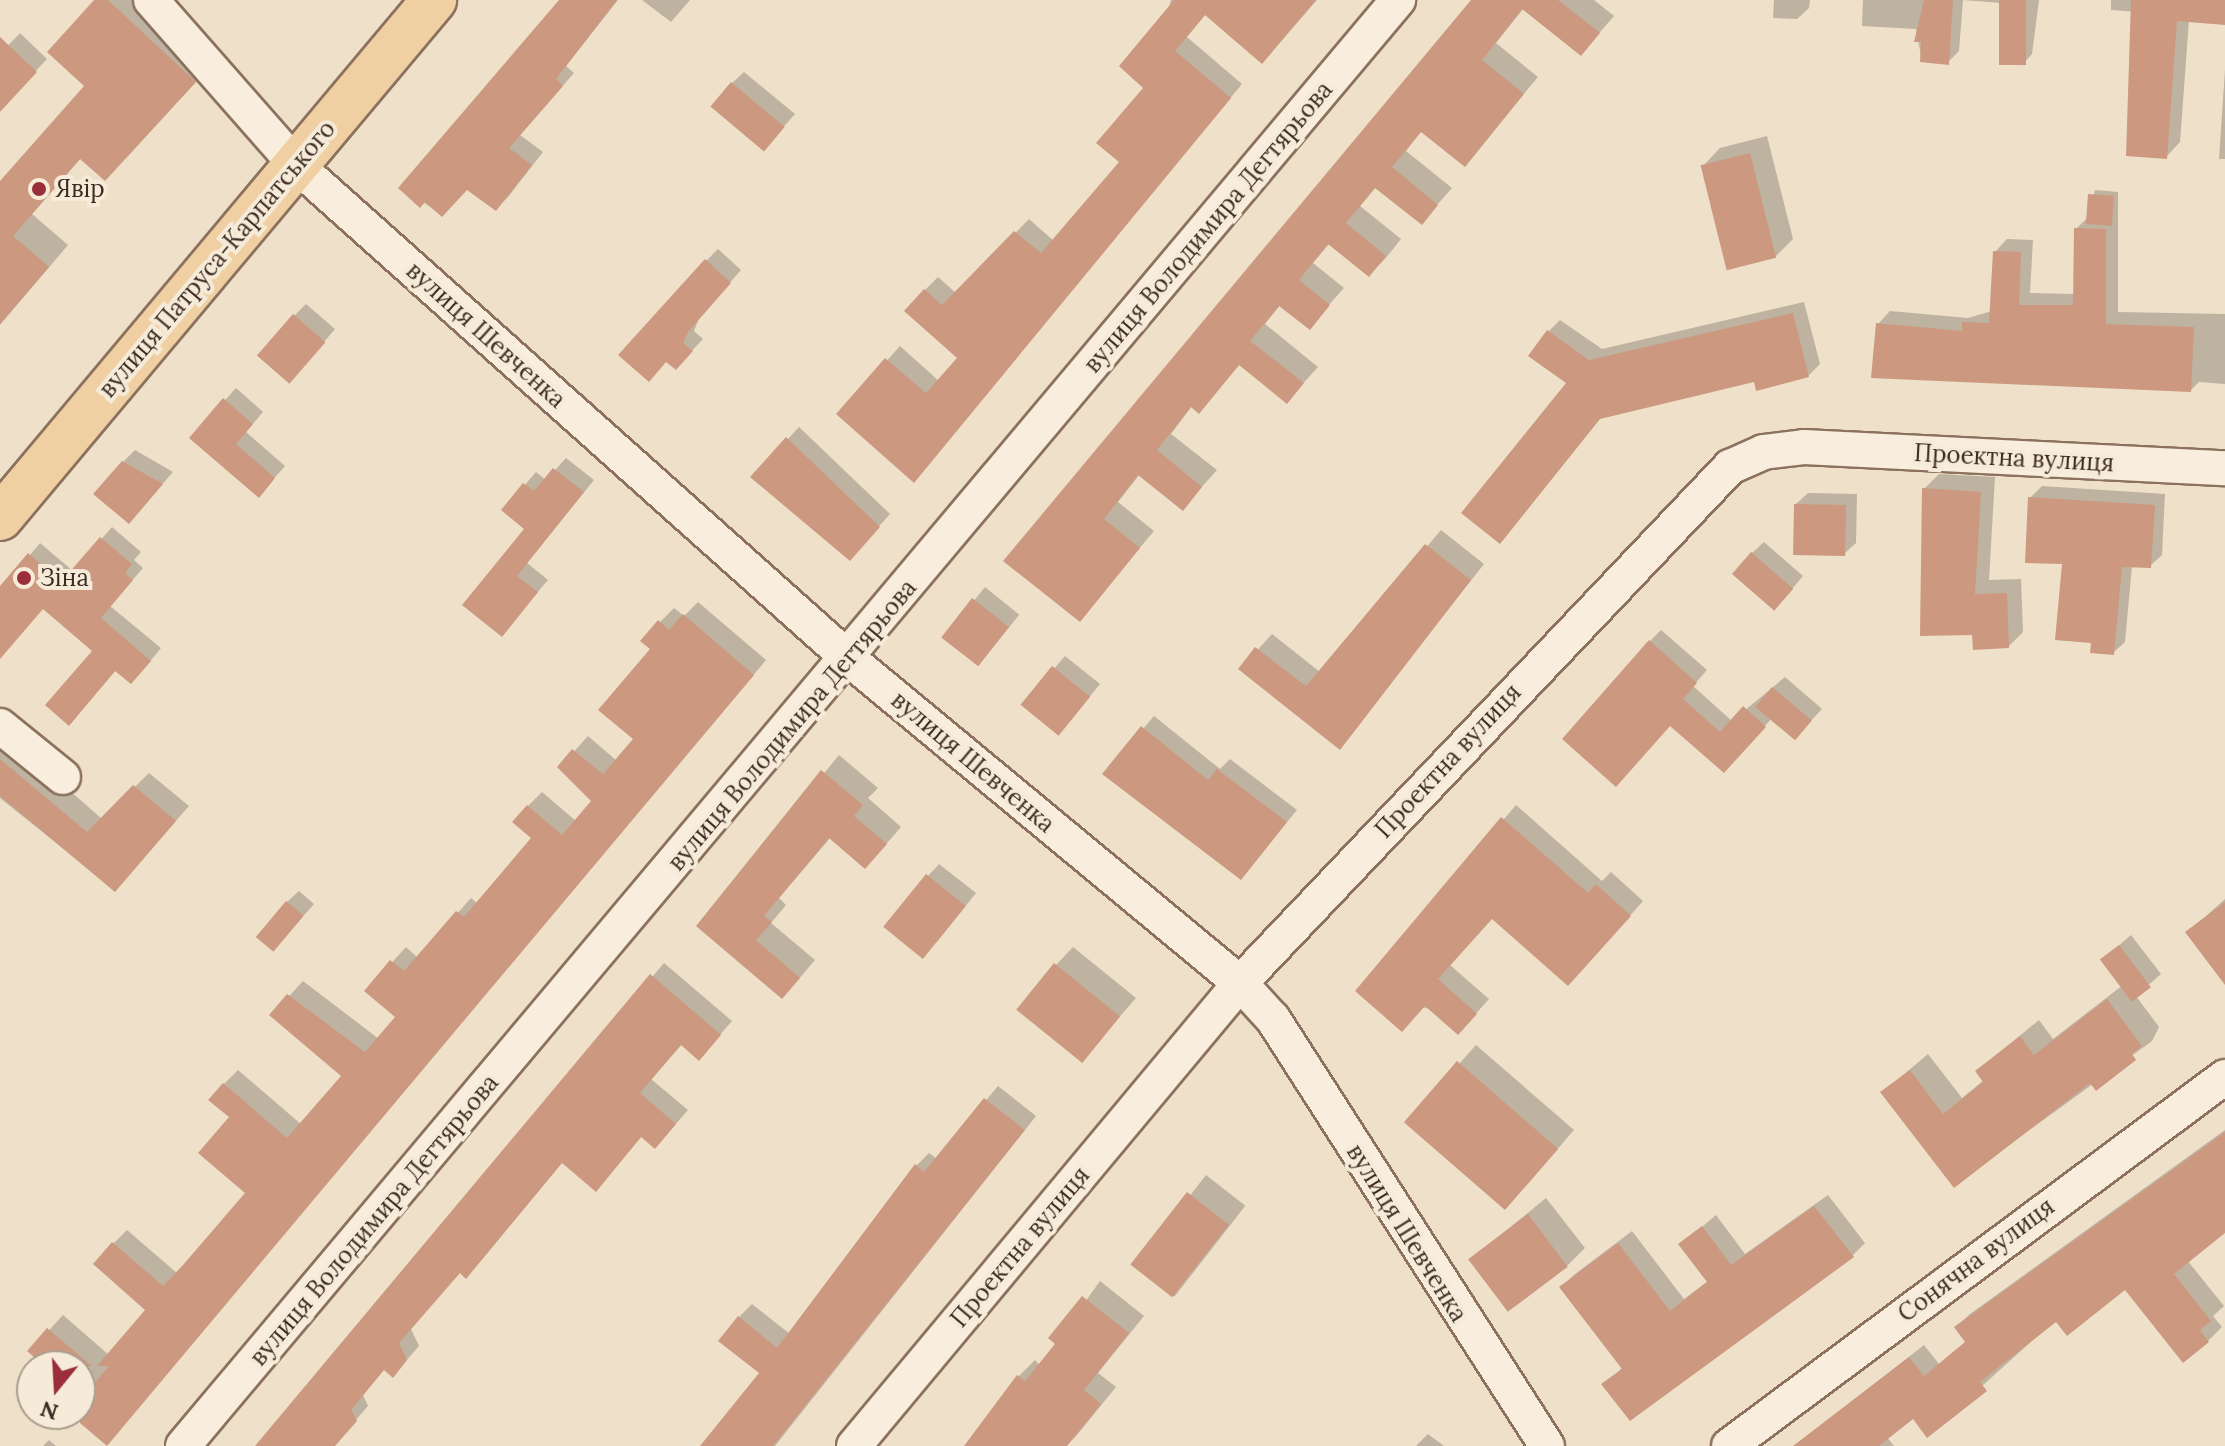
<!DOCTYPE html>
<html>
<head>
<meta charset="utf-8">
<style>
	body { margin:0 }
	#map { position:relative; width:2225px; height:1446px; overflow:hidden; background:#eee0c9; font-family:Lora,serif }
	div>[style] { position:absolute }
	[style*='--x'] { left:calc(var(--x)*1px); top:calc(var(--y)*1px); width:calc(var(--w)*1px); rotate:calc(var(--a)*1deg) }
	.shadow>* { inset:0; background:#0003; transform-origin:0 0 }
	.building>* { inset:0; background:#cc9880; transform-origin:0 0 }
	.roads { filter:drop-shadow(2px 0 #8b715e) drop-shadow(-2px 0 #8b715e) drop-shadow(0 2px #8b715e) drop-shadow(0 -2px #8b715e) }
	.minor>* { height:34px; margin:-17px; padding:0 17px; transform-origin:17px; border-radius:17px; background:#f9eedd }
	.major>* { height:44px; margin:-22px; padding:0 22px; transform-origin:22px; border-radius:22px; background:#f0d0a3 }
	.dots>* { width:22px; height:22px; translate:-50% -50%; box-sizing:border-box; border:4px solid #f6ebd9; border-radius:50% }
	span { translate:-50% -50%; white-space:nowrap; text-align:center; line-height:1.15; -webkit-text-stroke:8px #f6ebd9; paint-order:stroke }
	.poi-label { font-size:24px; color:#3c2b21 }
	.left { translate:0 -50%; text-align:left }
	.street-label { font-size:24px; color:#3c2b21 }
	.north { position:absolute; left:16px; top:1350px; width:80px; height:80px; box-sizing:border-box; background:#f6ebd9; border:2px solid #ac9e8f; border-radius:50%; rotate:198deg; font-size:22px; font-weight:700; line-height:32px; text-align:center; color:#3c2b21 }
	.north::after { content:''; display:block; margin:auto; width:28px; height:36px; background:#9a2e3a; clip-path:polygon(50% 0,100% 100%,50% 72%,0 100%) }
</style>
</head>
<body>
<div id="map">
	<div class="shadow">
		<i style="clip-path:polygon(96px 0,151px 0,216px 60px,126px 158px,81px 158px,32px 214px,68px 245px,0 325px,0 214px,86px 86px)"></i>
		<i style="clip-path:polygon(563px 0,618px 0,566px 66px,574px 73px,520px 135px,543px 152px,508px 197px,496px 209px,467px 188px,442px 215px,401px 187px)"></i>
		<i style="clip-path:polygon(642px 0,690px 0,671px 22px)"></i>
		<i style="clip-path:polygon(1171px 0,1317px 0,1275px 48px,1206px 14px,1187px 37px,1242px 84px,914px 480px,839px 414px,900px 346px,939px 381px,960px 358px,925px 290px,938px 277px,956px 293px,1029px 219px,1054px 241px,1122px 162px)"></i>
		<i style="clip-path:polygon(1475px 0,1594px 0,1614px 16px,1581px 54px,1524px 8px,1496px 43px,1538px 77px,1465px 164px,1422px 130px,1406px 151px,1452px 188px,1421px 223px,1376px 187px,1360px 206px,1401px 239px,1385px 259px,1369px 275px,1330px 243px,1313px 263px,1344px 288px,1309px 327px,1281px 304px,1265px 324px,1318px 367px,1287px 401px,1240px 364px,1199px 412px,1192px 406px,1171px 434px,1217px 470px,1183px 508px,1140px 474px,1118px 502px,1154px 531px,1079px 620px,1006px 561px)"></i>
		<i style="clip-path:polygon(1774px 0,1810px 0,1809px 8px,1797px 19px,1773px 18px)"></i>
		<i style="clip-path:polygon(1863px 0,2039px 0,2032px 54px,2021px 66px,2001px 3px,1963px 0,1959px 51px,1948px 62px,1922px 61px,1916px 29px,1862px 26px)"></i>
		<i style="clip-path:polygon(2111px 0,2225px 0,2225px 23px,2189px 20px,2180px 142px,2166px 157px,2139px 12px,2111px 10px)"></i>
		<i style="clip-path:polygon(20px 33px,47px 59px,0 109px,0 54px)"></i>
		<i style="clip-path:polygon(2225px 69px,2225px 159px,2219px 159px)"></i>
		<i style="clip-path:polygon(744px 72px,795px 114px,764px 149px,732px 83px)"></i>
		<i style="clip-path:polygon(1767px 136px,1793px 239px,1775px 257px,1703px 166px,1720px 148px)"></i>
		<i style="clip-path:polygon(2095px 190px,2118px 192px,2118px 312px,2225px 314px,2225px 384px,2199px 382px,2191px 390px,1878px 324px,1890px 311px,1968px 318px,1992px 311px,1995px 252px,2007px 239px,2033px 240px,2030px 293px,2075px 294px,2076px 229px,2088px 217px)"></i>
		<i style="clip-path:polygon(718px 249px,741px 270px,699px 318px,694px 331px,703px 339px,687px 356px,667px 360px,706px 261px)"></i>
		<i style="clip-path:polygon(1804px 302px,1820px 364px,1808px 376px,1756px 379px,1602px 416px,1500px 542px,1569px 383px,1549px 331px,1560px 320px,1602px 349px)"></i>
		<i style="clip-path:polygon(306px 304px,335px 329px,301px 369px,294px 316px)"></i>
		<i style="clip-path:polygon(236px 388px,263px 412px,246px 432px,285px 466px,270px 483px,191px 438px)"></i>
		<i style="clip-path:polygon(799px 427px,890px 514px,861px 546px,753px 477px)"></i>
		<i style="clip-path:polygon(135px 450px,173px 472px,140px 510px,123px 462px)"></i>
		<i style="clip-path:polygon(566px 458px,594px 480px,527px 563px,548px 580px,502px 634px,527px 529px,503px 510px,536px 472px,546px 480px)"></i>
		<i style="clip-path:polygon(1939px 474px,1995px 477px,1989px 580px,2021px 579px,2023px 632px,2008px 647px,1974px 633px,1924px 489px)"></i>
		<i style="clip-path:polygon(2042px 486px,2165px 494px,2162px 555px,2150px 566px,2132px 566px,2125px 642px,2113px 653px,2030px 498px)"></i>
		<i style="clip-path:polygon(1808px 493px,1857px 494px,1856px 543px,1844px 554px,1796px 504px)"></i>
		<i style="clip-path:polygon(112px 527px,141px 552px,134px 560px,143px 568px,110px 606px,161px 648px,142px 671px,116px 670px,80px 712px,95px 651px,43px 607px,0 657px,0 591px,40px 543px,73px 571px)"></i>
		<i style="clip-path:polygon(1441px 530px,1484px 564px,1340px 747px,1240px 669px,1272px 634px,1320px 672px)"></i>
		<i style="clip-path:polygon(1764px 542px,1803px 576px,1786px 596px,1752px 553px)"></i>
		<i style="left:985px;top:587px;width:44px;height:65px;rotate:39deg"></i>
		<i style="clip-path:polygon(698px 602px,766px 660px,107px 1443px,73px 1414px,80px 1414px,84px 1398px,80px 1366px,47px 1366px,30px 1351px,63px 1315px,109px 1355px,148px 1309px,113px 1244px,127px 1230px,177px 1273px,248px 1193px,224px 1084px,238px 1070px,302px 1125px,344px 1076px,272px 1015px,303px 981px,379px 1039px,398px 1017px,367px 990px,406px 947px,418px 958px,471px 898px,478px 904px,534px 838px,528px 806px,542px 792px,576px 821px,594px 801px,560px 767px,588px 736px,617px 761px,635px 739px,660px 622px,674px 608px,684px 616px)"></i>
		<i style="clip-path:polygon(1661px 630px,1707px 670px,1693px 686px,1732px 721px,1785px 677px,1822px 709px,1805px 727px,1771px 719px,1736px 759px,1670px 724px,1650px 641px)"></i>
		<i style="clip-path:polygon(1065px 656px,1100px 684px,1070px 721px,1023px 705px)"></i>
		<i style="clip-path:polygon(1154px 716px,1220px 769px,1230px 759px,1297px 810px,1252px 865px,1105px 774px)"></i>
		<i style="clip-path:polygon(0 729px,102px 819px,149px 773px,189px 806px,115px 890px,0 798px)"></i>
		<i style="clip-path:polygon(839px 755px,878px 788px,868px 798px,901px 827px,881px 850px,831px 837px,779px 898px,786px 905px,771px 923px,815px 960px,798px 980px,699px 926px)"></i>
		<i style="clip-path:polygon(1516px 805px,1602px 881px,1611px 872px,1643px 901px,1582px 970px,1493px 917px,1450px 965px,1489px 999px,1471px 1019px,1357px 991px)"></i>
		<i style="clip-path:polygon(939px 864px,976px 893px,936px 943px,928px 876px)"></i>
		<i style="clip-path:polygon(299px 891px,314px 904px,285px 937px,287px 902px)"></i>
		<i style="clip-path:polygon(2225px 899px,2225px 972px,2187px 933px)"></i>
		<i style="clip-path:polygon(2131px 935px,2161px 974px,2136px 996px,2159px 1027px,2152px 1041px,1954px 1185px,1883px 1092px,1928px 1054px,1962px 1098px,1984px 1080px,1977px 1071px,2039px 1020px,2053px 1039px,2123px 985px,2103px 959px)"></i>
		<i style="clip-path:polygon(1073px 947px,1136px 998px,1082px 1060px,1056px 965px)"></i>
		<i style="clip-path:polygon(664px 963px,732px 1021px,711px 1045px,682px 1044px,651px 1079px,688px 1110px,668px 1133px,642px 1136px,608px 1176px,563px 1161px,479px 1263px,466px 1276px,460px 1271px,411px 1329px,419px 1346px,405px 1362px,385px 1368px,363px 1395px,368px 1406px,333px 1446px,256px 1446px)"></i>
		<i style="clip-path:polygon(1476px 1045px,1574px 1130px,1522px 1190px,1407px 1122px)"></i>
		<i style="clip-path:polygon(998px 1086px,1036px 1116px,775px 1446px,701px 1446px,762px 1373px,739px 1317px,752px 1304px,790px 1334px,916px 1166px,929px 1153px,937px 1159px)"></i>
		<i style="clip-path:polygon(2225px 1130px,2225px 1231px,2187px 1260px,2224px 1306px,2213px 1316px,2222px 1327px,2208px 1341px,2126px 1287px,2056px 1319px,1928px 1435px,1913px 1417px,1887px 1437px,1894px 1446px,1795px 1446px,1924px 1345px,1939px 1364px,1967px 1341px,1956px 1327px,1970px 1314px)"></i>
		<i style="left:1206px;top:1175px;width:50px;height:115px;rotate:38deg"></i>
		<i style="clip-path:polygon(1828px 1195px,1865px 1243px,1852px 1256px,1604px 1385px,1623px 1367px,1562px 1287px,1575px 1274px,1632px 1231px,1684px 1299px,1708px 1281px,1681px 1245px,1716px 1215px,1745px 1254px)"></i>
		<i style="clip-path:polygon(1546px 1198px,1585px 1248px,1567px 1266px,1471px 1259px)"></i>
		<i style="clip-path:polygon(1100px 1281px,1144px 1316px,1098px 1373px,1116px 1387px,1077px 1435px,1066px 1446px,965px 1446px,1018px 1377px,1035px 1360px,1040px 1365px)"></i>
		<i style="clip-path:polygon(1428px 1434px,1444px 1446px,1416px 1446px)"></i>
		<i style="clip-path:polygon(49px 1440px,56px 1446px,43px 1446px)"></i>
	</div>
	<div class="building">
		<i style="clip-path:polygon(94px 0,108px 0,196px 82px,105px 181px,80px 159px,13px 236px,49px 267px,0 324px,0 181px,84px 86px,47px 52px)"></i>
		<i style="clip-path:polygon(559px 0,617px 0,556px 79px,563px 86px,509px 148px,532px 165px,496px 211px,467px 190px,442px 217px,425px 202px,420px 208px,398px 188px)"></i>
		<i style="clip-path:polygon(1174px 0,1316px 0,1262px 64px,1205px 15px,1175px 51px,1231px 98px,914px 483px,836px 414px,885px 358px,926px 393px,957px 358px,904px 311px,924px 289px,942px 305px,1014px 231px,1041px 253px,1119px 162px,1096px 143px,1143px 88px,1119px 66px)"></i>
		<i style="clip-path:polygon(1471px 0,1558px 0,1600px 33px,1581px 56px,1522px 9px,1482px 60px,1524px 94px,1465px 167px,1421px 132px,1392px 167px,1438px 205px,1422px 225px,1375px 188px,1346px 223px,1386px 256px,1369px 277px,1328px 244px,1299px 280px,1330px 305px,1310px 330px,1279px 306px,1250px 341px,1304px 383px,1287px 404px,1239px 365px,1199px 414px,1191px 407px,1157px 450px,1202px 487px,1183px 511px,1138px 475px,1104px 519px,1140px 548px,1080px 622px,1003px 561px)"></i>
		<i style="clip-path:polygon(1924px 0,1953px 0,1949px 65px,1920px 62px,1921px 42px,1914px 42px)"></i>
		<i style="left:1999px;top:0;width:27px;height:65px"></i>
		<i style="clip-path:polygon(2131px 0,2225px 0,2225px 25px,2177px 21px,2167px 159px,2126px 156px)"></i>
		<i style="clip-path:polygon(0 37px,37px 72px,0 112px)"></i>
		<i style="left:731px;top:82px;width:70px;height:32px;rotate:40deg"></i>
		<i style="left:1750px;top:153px;width:108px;height:51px;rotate:76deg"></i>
		<i style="left:2088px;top:194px;width:26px;height:30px;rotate:4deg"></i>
		<i style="clip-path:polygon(2074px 228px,2106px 229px,2106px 324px,2194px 327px,2191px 392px,1871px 378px,1876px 323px,1962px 331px,1962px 322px,1989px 323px,1993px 251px,2021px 252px,2019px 305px,2073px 305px)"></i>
		<i style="clip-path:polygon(705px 259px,731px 283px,688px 332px,683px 343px,693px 351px,676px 370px,666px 362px,649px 382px,618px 355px)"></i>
		<i style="clip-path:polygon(1793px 313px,1809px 377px,1756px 391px,1754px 382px,1600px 419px,1500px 544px,1461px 513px,1566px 383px,1528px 356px,1547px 330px,1589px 360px)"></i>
		<i style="left:293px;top:314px;width:43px;height:55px;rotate:41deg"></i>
		<i style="clip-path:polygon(223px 398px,253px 424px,236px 444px,275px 478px,259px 498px,189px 438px)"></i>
		<i style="clip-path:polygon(786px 437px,880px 527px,850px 561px,750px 477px)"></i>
		<i style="clip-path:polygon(122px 461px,163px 484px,129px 524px,93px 494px)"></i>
		<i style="clip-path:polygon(553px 468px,584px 492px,517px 576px,538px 592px,502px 637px,462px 605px,524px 529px,501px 510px,523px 483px,534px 491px)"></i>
		<i style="clip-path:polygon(1922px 488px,1981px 492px,1975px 594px,2007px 593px,2009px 648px,1973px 650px,1972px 635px,1920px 636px)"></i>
		<i style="clip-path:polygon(2028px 497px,2155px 505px,2151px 568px,2122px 567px,2114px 655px,2090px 653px,2091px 643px,2055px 640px,2062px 564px,2025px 563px)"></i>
		<i style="left:1794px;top:504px;width:52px;height:51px;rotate:1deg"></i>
		<i style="clip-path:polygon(100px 537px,132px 564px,125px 573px,133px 580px,101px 618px,151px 661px,131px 684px,115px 671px,69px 726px,45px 705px,92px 651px,43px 609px,0 659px,0 586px,28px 553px,61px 582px)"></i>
		<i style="clip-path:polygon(1425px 544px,1471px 580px,1340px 750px,1238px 669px,1255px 647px,1306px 686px)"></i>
		<i style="left:1751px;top:552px;width:56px;height:29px;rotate:41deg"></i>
		<i style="left:972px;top:598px;width:47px;height:50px;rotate:38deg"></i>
		<i style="clip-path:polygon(683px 614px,754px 675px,107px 1446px,80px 1423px,80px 1400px,109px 1366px,97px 1366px,145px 1310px,93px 1264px,112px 1242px,163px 1286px,183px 1265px,245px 1193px,198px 1153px,229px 1117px,208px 1100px,223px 1083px,287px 1138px,341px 1076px,269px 1015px,287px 994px,365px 1052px,395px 1017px,364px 991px,390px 960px,404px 971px,456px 911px,464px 917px,531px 838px,512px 822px,527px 805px,562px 835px,591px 801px,557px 767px,572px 749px,603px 774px,633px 739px,598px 710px,650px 649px,640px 641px,658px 620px,669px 630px)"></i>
		<i style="clip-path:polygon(1649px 640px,1697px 683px,1683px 699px,1720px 732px,1743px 706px,1766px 727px,1724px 773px,1670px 726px,1616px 787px,1562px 739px)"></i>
		<i style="left:1052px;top:666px;width:49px;height:50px;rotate:39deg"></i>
		<i style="left:1772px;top:687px;width:52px;height:26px;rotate:40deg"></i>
		<i style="clip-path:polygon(1141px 726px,1208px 780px,1217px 769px,1287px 822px,1241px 880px,1102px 774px)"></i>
		<i style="clip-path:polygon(0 759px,87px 832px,133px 785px,176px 821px,115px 892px,0 796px)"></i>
		<i style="clip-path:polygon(821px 770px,863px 805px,854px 816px,887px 844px,865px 869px,829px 838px,764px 916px,772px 922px,756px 940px,800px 978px,782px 999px,696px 926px)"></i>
		<i style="clip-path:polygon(1501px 817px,1588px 893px,1596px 884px,1631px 916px,1568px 986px,1492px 919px,1438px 979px,1477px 1014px,1458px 1035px,1425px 1006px,1402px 1032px,1355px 991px)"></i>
		<i style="left:926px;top:874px;width:51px;height:68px;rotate:39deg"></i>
		<i style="left:286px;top:901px;width:23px;height:47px;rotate:40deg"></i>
		<i style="clip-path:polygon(2225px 902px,2225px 985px,2185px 932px)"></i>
		<i style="left:2119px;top:945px;width:53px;height:24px;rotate:53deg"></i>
		<i style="left:1054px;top:963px;width:85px;height:60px;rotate:39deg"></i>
		<i style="clip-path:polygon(650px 974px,721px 1035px,699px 1061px,681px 1045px,640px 1093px,676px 1124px,655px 1149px,641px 1137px,596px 1192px,562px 1163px,466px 1279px,460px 1273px,399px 1343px,407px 1360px,393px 1378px,384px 1370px,351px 1410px,357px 1421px,335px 1446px,255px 1446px)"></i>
		<i style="clip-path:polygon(2107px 999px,2142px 1046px,2132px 1054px,2136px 1060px,2096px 1091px,2090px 1083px,1954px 1188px,1880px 1092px,1910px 1070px,1943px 1114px,1983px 1082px,1975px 1071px,2020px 1036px,2034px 1055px)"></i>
		<i style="left:1457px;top:1061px;width:134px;height:81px;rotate:41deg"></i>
		<i style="clip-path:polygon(984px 1098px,1025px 1130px,773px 1446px,700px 1446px,759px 1373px,718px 1341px,738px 1316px,777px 1348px,915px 1164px,924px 1172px)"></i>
		<i style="clip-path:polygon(2225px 1132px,2225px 1233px,2174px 1274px,2211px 1321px,2200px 1330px,2209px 1342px,2183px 1363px,2125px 1290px,2067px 1336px,2056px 1322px,1980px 1382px,1987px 1391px,1927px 1438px,1913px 1419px,1879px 1446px,1793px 1446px,1909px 1357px,1924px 1376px,1965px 1342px,1954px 1327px)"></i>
		<i style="left:1187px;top:1192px;width:53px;height:92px;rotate:38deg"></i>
		<i style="clip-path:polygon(1814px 1206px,1854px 1257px,1630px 1421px,1601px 1384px,1622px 1369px,1559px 1287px,1618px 1243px,1670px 1311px,1707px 1282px,1678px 1244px,1702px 1226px,1731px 1265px)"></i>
		<i style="left:1528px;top:1214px;width:66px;height:75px;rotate:53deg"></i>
		<i style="clip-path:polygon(1082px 1296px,1129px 1333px,1084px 1390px,1101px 1404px,1067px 1446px,964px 1446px,1017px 1375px,1025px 1381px,1055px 1344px,1048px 1338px)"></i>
		<i style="clip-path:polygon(47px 1328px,92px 1366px,44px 1366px,27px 1351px)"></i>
	</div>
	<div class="roads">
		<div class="minor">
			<i style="--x:151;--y:0;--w:220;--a:48.7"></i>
			<i style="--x:296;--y:165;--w:742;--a:41.77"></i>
			<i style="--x:849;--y:659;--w:508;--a:39.65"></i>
			<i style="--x:1240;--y:983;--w:49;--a:47.5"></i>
			<i style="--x:1273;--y:1019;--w:507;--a:57.31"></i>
			<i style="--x:0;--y:726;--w:81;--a:39"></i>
			<i style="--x:183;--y:1446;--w:1889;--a:-49.96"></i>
			<i style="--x:854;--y:1446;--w:603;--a:-50.18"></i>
			<i style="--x:1240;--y:983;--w:712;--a:-46.48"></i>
			<i style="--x:1730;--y:467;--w:36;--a:-24"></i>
			<i style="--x:1763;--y:452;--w:41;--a:-7"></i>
			<i style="--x:1804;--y:447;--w:422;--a:2.9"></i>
			<i style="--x:1729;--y:1446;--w:618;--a:-36.65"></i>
		</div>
		<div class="major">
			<i style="--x:0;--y:518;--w:676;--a:-50.04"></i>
		</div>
	</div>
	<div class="dots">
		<i style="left:39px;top:189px;background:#9a2e3a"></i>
		<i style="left:24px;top:578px;background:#9a2e3a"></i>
	</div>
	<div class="poi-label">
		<span class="left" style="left:55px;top:189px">Явір</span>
		<span class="left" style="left:40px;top:578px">Зіна</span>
	</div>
	<div class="street-label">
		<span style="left:1208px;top:227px;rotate:-50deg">вулиця Володимира Дегтярьова</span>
		<span style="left:217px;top:259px;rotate:-50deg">вулиця Патруса-Карпатського</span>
		<span style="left:486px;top:335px;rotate:42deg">вулиця Шевченка</span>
		<span style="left:2014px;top:458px;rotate:3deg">Проектна вулиця</span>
		<span style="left:792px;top:725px;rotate:-50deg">вулиця Володимира Дегтярьова</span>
		<span style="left:1448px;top:761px;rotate:-47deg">Проектна вулиця</span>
		<span style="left:973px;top:762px;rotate:40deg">вулиця Шевченка</span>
		<span style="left:374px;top:1220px;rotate:-50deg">вулиця Володимира Дегтярьова</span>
		<span style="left:1407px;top:1233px;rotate:58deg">вулиця Шевченка</span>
		<span style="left:1020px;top:1247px;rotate:-50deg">Проектна вулиця</span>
		<span style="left:1976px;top:1260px;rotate:-37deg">Сонячна вулиця</span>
	</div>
	<div class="north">N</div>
</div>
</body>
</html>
